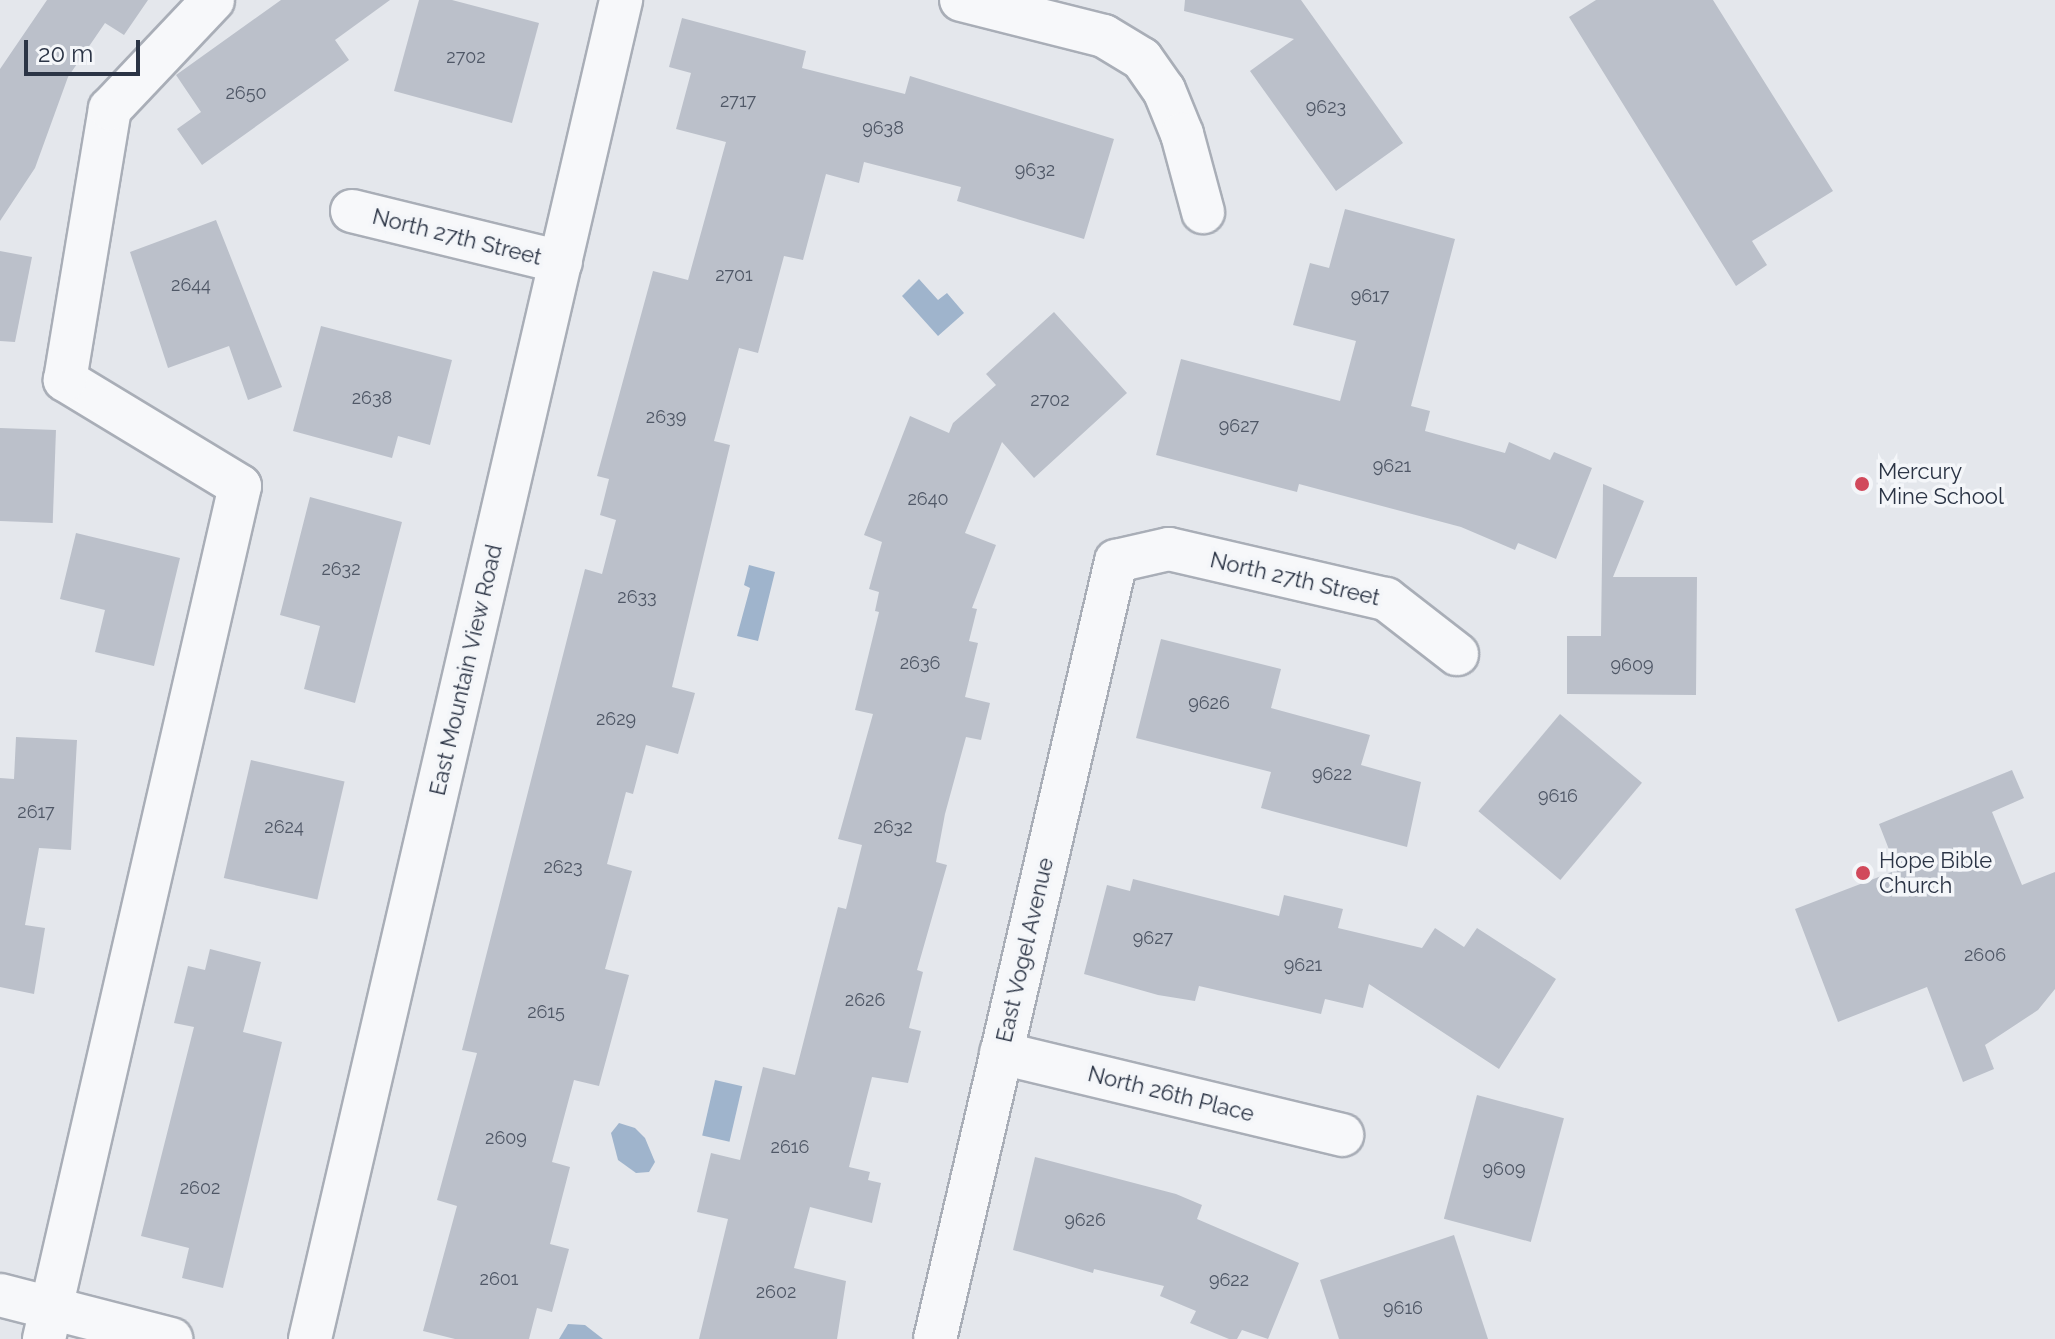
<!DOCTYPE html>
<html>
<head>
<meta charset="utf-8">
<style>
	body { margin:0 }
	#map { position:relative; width:2055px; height:1339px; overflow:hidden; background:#e4e7ec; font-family:Raleway,sans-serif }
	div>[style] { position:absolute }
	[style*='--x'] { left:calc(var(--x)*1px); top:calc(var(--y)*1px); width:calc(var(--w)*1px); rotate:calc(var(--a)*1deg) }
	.water>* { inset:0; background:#9fb4cc; transform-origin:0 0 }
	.building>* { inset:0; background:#bbc0ca; transform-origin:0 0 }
	.roads { filter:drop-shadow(2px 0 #a9aeb7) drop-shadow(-2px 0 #a9aeb7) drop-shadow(0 2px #a9aeb7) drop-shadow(0 -2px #a9aeb7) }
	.minor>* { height:42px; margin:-21px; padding:0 21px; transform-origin:21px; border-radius:21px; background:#f7f8fa }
	.dots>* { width:22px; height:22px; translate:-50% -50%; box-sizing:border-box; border:4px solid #f4f6f9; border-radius:50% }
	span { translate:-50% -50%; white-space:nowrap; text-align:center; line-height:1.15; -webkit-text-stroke:7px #f4f6f9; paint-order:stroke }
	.number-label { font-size:18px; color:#4f5766 }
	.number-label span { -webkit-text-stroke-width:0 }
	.street-label { font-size:22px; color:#2b3445 }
	.poi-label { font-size:22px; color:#2b3445 }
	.left { translate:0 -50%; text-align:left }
	.scale { position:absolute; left:24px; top:40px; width:116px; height:36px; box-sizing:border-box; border:4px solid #2b3445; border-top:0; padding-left:10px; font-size:24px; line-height:28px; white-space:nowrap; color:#2b3445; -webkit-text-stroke:6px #f4f6f9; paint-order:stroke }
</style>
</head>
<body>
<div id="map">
	<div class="water">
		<i style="clip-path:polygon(919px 279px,938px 300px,947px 293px,964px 313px,938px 336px,902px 296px)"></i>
		<i style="clip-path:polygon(749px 565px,775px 572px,758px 641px,737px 636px,750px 588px,744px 585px)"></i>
		<i style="left:715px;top:1080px;width:28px;height:57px;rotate:13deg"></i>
		<i style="clip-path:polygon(619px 1123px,635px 1128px,645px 1138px,655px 1162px,649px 1172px,636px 1173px,618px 1160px,611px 1133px)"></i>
		<i style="clip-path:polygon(568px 1324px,585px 1325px,603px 1339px,559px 1339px)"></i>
	</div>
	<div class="building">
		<i style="clip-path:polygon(47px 0,148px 0,124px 35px,105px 23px,68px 77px,35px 168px,0 221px,0 69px)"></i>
		<i style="clip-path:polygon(281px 0,390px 0,335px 40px,349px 60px,202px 165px,177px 129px,201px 112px,176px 75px)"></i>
		<i style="clip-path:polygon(419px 0,452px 0,539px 23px,512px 123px,394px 91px)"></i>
		<i style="clip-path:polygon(1185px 0,1301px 0,1403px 143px,1336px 191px,1250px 71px,1294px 39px,1184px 11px)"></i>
		<i style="clip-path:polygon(1596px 0,1713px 0,1833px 191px,1752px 241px,1767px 265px,1736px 286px,1569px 17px)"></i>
		<i style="clip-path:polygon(682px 18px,806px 51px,802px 68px,905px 94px,910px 76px,1114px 139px,1084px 239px,957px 201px,961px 187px,864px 162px,859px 183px,826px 174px,803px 260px,784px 256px,758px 353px,739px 348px,714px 441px,730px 445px,672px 687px,695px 693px,678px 754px,646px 745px,633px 794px,626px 792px,607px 864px,632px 871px,605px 969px,629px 975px,599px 1086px,574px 1080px,552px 1162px,570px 1167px,550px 1244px,569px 1249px,552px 1312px,537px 1308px,529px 1339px,455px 1339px,423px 1331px,457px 1206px,437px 1200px,477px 1053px,462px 1050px,585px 569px,602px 574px,616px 520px,600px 515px,609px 479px,597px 476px,653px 271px,688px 280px,726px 142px,676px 129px,691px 73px,669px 67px)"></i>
		<i style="clip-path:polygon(1345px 209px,1455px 239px,1411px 406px,1430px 411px,1425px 431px,1505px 453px,1509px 442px,1550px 460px,1554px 452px,1592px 468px,1556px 559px,1518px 543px,1515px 550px,1461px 527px,1299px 484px,1297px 492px,1156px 455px,1181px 359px,1340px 401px,1356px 341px,1293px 325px,1310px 263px,1329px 268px)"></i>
		<i style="clip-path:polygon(216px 220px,282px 387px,248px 400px,229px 346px,168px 368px,130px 252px)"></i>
		<i style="clip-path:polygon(0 251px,32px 257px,15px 342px,0 341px)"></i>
		<i style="clip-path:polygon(1054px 312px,1127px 393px,1034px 478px,1002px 442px,965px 533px,996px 545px,972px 608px,977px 609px,969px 641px,978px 643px,965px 697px,990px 703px,981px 740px,966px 737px,945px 814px,936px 862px,947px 865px,917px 970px,923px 972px,909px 1028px,921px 1031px,908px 1083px,872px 1077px,849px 1167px,870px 1172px,868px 1180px,881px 1183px,872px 1223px,810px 1207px,794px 1268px,846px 1281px,837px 1339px,699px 1339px,728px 1219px,697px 1212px,711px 1153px,740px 1160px,763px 1067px,795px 1075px,838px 907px,846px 909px,862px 845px,838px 839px,873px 714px,855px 710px,879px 612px,875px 611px,879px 592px,869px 589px,882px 542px,864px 535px,910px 416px,949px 433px,953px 423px,996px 385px,986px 374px)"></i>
		<i style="clip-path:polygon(321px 326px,452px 360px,430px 445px,398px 436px,392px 458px,293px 431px)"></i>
		<i style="left:0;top:428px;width:56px;height:93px;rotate:2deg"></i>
		<i style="clip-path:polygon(1603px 484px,1644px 501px,1613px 577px,1697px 577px,1696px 695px,1567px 694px,1567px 636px,1601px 636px)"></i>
		<i style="clip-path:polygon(310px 497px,402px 522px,355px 703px,304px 689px,320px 626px,280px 615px)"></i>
		<i style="clip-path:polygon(76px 533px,180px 558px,154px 666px,95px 652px,105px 610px,60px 599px)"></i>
		<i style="clip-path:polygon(1161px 639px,1281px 669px,1271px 708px,1370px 735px,1361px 765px,1421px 782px,1407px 847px,1261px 808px,1271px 772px,1136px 738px)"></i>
		<i style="left:1560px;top:714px;width:107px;height:127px;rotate:40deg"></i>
		<i style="clip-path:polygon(16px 737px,77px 740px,71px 850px,39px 848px,25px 925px,45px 928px,34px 994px,0 987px,0 778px,14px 779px)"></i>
		<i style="left:251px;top:760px;width:96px;height:121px;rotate:13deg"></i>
		<i style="clip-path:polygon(2012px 770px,2024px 798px,1992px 812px,2022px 885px,2055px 872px,2055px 989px,2038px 1010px,1985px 1045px,1994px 1069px,1963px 1082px,1927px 987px,1838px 1022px,1795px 909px,1897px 870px,1879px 824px)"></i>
		<i style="clip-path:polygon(1133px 879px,1279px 916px,1284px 895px,1343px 909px,1338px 928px,1422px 948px,1435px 928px,1464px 947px,1477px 928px,1556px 979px,1499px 1069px,1369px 984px,1363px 1008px,1325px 999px,1321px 1014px,1199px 986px,1195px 1001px,1158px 995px,1084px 974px,1107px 885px,1130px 891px)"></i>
		<i style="clip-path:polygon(210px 949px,261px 962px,243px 1032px,282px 1042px,223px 1288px,182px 1278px,189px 1248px,141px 1236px,194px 1027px,174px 1023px,188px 966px,205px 970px)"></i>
		<i style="left:1477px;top:1095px;width:90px;height:128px;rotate:15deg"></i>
		<i style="clip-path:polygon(1035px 1157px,1176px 1194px,1202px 1205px,1197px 1219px,1299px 1263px,1268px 1339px,1242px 1330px,1237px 1339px,1229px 1339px,1190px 1323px,1196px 1311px,1160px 1296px,1164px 1286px,1094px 1269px,1093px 1273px,1013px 1250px)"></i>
		<i style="clip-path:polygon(1454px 1235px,1488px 1339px,1339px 1339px,1320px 1280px)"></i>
	</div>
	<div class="roads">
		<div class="minor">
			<i style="--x:961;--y:0;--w:147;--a:14.1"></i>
			<i style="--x:1104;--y:36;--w:44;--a:31.2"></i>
			<i style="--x:1142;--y:59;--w:38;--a:55"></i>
			<i style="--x:1164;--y:90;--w:48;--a:67.8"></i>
			<i style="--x:1182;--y:134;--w:81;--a:74.9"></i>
			<i style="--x:352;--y:211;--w:215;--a:13.7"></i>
			<i style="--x:1001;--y:1053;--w:351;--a:13.5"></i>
			<i style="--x:0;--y:1295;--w:177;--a:14.4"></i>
			<i style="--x:44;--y:1339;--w:875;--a:-77.06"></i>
			<i style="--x:240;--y:486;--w:205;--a:-148.8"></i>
			<i style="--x:65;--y:380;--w:275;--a:-80.6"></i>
			<i style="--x:110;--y:109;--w:150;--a:-46.6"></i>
			<i style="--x:310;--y:1339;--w:1375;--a:-76.92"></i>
			<i style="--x:935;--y:1339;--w:799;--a:-76.9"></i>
			<i style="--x:1116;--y:561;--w:54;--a:-12.8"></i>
			<i style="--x:1169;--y:549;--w:223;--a:13"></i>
			<i style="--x:1386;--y:599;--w:90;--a:37.8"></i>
		</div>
	</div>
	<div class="dots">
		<i style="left:1862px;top:484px;background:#d1495b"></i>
		<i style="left:1863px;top:873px;background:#d1495b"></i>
	</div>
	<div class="number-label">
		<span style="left:466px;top:57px">2702</span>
		<span style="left:246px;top:93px">2650</span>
		<span style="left:738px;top:101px">2717</span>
		<span style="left:1326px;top:107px">9623</span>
		<span style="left:883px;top:128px">9638</span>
		<span style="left:1035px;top:170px">9632</span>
		<span style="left:734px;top:275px">2701</span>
		<span style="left:191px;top:285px">2644</span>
		<span style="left:1370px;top:296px">9617</span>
		<span style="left:372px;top:398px">2638</span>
		<span style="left:1050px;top:400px">2702</span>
		<span style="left:666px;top:417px">2639</span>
		<span style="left:1239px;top:426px">9627</span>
		<span style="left:1392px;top:466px">9621</span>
		<span style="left:928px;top:499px">2640</span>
		<span style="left:341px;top:569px">2632</span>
		<span style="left:637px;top:597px">2633</span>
		<span style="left:920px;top:663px">2636</span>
		<span style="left:1632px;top:665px">9609</span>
		<span style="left:1209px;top:703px">9626</span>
		<span style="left:616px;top:719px">2629</span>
		<span style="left:1332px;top:774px">9622</span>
		<span style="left:1558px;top:796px">9616</span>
		<span style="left:36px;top:812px">2617</span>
		<span style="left:284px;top:827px">2624</span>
		<span style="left:893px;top:827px">2632</span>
		<span style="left:563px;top:867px">2623</span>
		<span style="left:1153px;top:938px">9627</span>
		<span style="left:1985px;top:955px">2606</span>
		<span style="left:1303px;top:965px">9621</span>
		<span style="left:865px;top:1000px">2626</span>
		<span style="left:546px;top:1012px">2615</span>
		<span style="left:506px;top:1138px">2609</span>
		<span style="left:790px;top:1147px">2616</span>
		<span style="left:1504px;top:1169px">9609</span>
		<span style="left:200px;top:1188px">2602</span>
		<span style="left:1085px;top:1220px">9626</span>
		<span style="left:499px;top:1279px">2601</span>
		<span style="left:1229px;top:1280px">9622</span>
		<span style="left:776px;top:1292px">2602</span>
		<span style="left:1403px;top:1308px">9616</span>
	</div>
	<div class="street-label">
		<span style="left:457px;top:237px;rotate:14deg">North 27th Street</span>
		<span style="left:1295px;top:579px;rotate:13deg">North 27th Street</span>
		<span style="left:466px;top:670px;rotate:-77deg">East Mountain View Road</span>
		<span style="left:1025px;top:950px;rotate:-77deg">East Vogel Avenue</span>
		<span style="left:1171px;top:1094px;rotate:14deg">North 26th Place</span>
	</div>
	<div class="poi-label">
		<span class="left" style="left:1878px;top:484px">Mercury<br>Mine School</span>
		<span class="left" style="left:1879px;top:873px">Hope Bible<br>Church</span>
	</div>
	<div class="scale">20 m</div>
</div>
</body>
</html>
